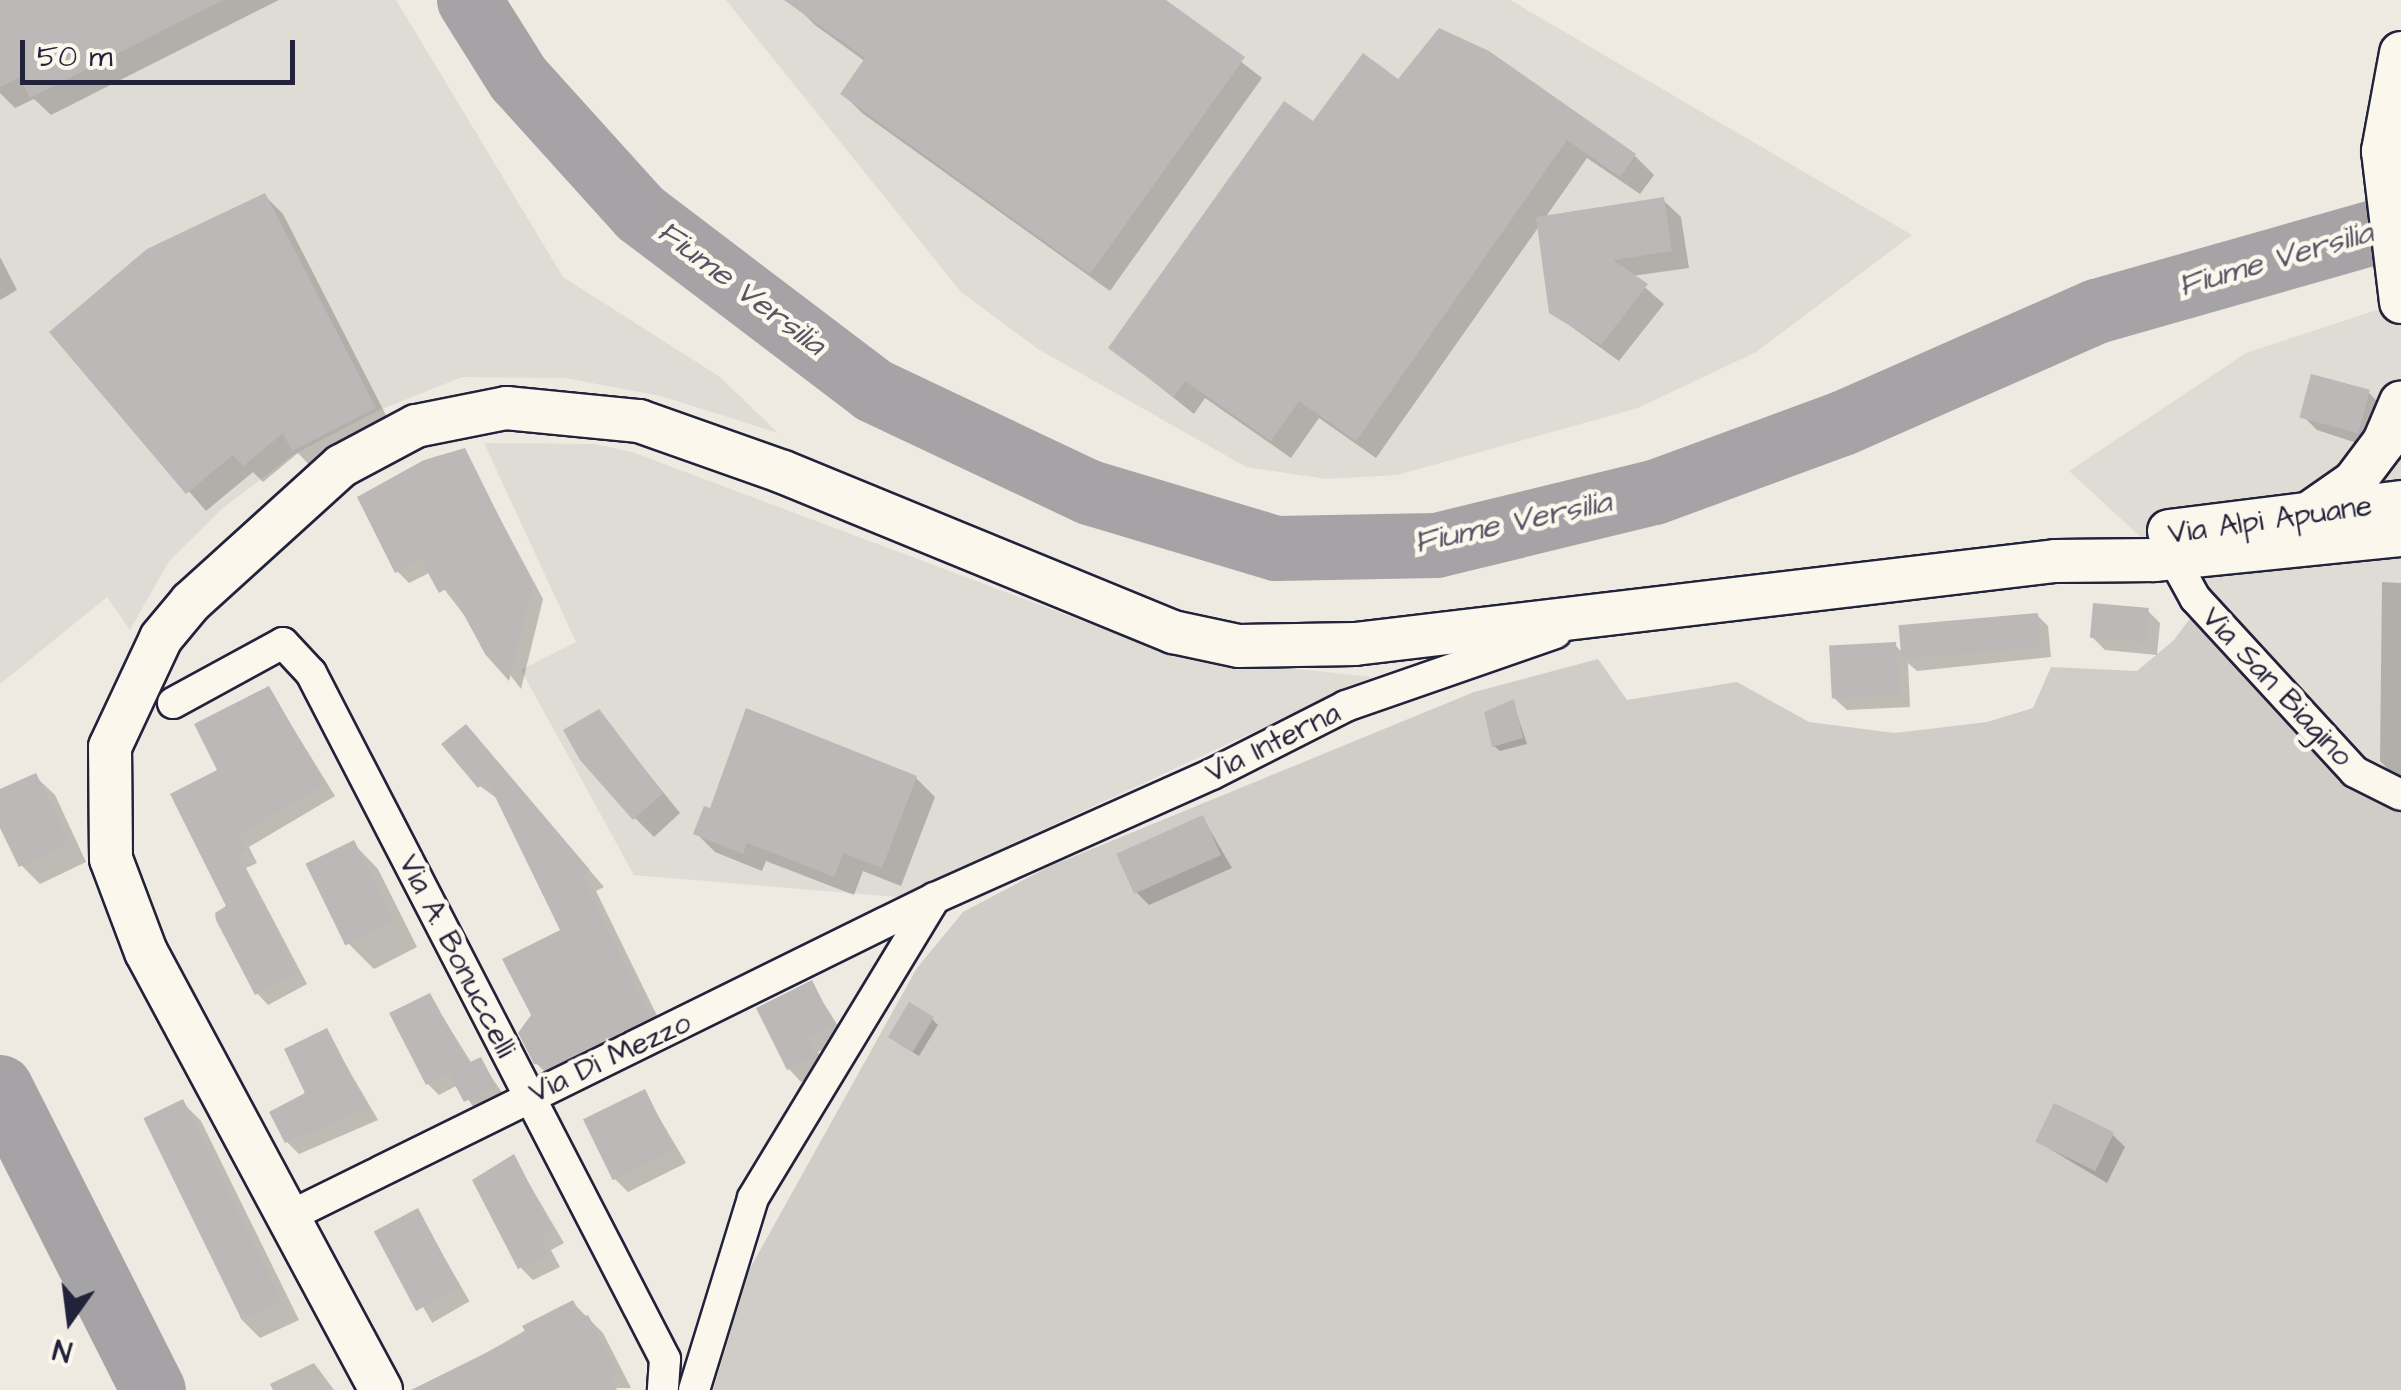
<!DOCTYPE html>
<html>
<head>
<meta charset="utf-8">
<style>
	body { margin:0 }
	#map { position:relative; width:2401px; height:1390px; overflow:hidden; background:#eeeae2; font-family:"Architects Daughter",sans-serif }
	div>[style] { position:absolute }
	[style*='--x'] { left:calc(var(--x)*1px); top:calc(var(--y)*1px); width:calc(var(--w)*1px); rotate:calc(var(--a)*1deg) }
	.built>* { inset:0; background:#dfdbd5 }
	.green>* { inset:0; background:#d0cdc9 }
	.shadow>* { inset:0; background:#0003; transform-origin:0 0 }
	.river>* { height:65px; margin:-32.5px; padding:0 32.5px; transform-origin:32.5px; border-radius:32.5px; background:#a6a3a7 }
	.building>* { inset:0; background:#bcb8b8; transform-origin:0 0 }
	.roads { filter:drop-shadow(2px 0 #22223b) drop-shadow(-2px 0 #22223b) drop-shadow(0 2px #22223b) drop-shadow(0 -2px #22223b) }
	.minor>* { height:30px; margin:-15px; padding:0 15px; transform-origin:15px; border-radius:15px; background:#fbf7ec }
	.secondary>* { height:42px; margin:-21px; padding:0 21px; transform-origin:21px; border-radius:21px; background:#fbf7ec }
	span { translate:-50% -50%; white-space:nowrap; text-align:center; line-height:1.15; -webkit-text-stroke:9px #fbf7ec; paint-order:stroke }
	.street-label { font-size:30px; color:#22223b }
	.water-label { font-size:32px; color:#575666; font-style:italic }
	.north { position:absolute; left:20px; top:1270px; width:100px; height:100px; -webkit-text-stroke:8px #fbf7ec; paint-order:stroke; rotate:194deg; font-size:28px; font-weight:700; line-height:40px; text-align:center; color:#22223b }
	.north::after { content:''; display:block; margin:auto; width:35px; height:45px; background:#22223b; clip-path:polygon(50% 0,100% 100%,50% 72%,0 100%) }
	.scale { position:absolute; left:20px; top:40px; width:275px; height:45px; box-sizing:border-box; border:5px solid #22223b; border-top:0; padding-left:12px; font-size:30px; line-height:35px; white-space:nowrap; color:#22223b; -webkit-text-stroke:8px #fbf7ec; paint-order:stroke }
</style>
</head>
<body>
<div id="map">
	<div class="built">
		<i style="clip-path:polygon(0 0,396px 0,563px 277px,720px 377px,778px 433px,661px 396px,565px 378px,462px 377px,377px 411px,293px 455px,224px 507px,169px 561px,130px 630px,107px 597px,0 684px)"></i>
		<i style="clip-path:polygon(726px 0,1510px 0,1912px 235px,1756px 352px,1638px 408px,1397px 475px,1326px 479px,1246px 467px,1038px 349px,961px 292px)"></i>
		<i style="clip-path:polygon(2401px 302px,2401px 778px,2377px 775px,2206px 597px,2069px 471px,2246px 353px)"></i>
		<i style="clip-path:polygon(484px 443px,595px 444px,632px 452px,1176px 656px,1372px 677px,898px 897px,634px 875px,521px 670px,576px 642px)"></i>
	</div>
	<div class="green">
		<i style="clip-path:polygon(2206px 597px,2377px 775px,2401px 778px,2401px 1390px,713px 1390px,749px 1270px,917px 968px,963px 912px,1048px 867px,1474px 692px,1598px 659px,1627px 700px,1737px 682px,1809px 722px,1895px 733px,1987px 722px,2033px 708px,2051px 667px,2137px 671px,2174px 640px)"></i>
	</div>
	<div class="shadow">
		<i style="clip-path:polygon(0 0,279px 0,51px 115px,34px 99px,15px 108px,0 93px)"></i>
		<i style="clip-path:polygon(800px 0,1161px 0,1262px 78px,1110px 291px,862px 113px,843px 94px,866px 62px,815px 25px,796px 6px)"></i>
		<i style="clip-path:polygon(1398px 82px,1635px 156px,1654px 175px,1640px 194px,1587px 158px,1545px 218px,1663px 200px,1681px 217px,1689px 268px,1632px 276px,1664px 304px,1619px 361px,1551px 312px,1540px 225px,1376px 458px,1319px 418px,1291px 458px,1205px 398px,1194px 414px,1111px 348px,1313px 125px)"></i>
		<i style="clip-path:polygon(265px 196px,283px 214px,392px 427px,312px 468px,298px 453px,263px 482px,253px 472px,206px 511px,53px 333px)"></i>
		<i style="clip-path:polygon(0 257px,17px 290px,0 300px)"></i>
		<i style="clip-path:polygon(2368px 392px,2381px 405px,2369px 447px,2317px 430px,2304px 417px)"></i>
		<i style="clip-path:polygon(464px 451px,543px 599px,521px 689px,431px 572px,409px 583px,397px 571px)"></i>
		<i style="clip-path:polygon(2382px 582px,2401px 583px,2401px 782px,2380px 761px)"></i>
		<i style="clip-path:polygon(2148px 611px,2160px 623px,2157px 655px,2105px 650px,2092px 637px)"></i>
		<i style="clip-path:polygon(2037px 615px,2048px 626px,2051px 657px,1917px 671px,1908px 663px,1910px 707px,1847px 710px,1834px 698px,1895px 645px,1905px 655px)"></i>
		<i style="clip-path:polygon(269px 689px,335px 796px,249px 847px,257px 863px,246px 868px,307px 984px,268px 1005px,257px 993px,229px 907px,220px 772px)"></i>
		<i style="clip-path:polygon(1513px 702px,1527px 744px,1500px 751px,1494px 746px)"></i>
		<i style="clip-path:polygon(599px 713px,680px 813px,654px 837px,635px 818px)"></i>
		<i style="clip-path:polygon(466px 727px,604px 887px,596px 891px,666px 1034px,553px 1080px,536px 1063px,534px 1016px,563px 931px,499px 800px,480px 786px)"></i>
		<i style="clip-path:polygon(35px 776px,55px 795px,86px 862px,40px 884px,21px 865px,0 823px,0 805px)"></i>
		<i style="clip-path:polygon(916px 778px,935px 797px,901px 886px,863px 871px,854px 895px,766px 861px,762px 871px,715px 852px,696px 833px)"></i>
		<i style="clip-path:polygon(1203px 818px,1232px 868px,1149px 905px,1136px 892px)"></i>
		<i style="clip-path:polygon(353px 843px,378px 869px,417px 947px,374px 969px,348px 943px)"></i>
		<i style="clip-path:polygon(811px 983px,845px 1037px,818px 1052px,827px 1069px,801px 1082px,789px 1069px)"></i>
		<i style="clip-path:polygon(430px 996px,472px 1064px,480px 1060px,505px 1097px,477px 1112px,458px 1085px,439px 1095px,428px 1084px)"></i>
		<i style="clip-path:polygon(932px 1019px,938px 1025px,919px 1056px,896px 1042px)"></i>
		<i style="clip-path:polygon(326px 1031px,378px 1120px,299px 1154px,287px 1142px)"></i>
		<i style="clip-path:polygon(644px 1092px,686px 1163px,628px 1192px,615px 1179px)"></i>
		<i style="clip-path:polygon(182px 1102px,201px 1121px,299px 1320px,260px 1338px,241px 1319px)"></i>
		<i style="clip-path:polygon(2112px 1134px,2125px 1147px,2107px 1183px,2038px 1142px)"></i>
		<i style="clip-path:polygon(514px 1158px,564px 1243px,551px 1250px,560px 1267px,533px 1280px,520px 1267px)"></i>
		<i style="left:418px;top:1212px;width:103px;height:43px;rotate:60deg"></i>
		<i style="clip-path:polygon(573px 1303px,603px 1333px,631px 1388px,442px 1390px,451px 1373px)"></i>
		<i style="clip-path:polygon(314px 1363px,334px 1390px,273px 1390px,270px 1384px)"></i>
	</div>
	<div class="river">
		<i style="--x:469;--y:0;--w:92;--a:57.9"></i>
		<i style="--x:518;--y:78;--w:182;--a:47.9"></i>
		<i style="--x:640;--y:213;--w:293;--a:37.2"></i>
		<i style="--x:873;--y:390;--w:239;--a:25.3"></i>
		<i style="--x:1089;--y:492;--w:195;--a:16.7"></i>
		<i style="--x:1276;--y:548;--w:160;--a:-1.1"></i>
		<i style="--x:1436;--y:545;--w:224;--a:-13.7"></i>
		<i style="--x:1654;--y:492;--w:200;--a:-20.2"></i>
		<i style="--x:1842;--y:423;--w:278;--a:-23.8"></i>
		<i style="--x:2096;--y:311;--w:317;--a:-15.9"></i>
		<i style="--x:0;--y:1087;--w:339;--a:63.2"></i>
	</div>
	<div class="building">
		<i style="clip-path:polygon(0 0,223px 0,30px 98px,20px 77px,0 87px)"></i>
		<i style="clip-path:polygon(784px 0,1166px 0,1245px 57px,1090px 274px,840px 94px,865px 58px)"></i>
		<i style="clip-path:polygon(1439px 28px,1489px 51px,1636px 154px,1620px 177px,1567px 140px,1356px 441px,1299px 401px,1271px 441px,1185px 381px,1174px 397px,1108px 348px,1284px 101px,1313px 121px,1363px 53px,1398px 79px)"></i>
		<i style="clip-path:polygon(265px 193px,376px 408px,292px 451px,283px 433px,243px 466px,233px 455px,186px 494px,49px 332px,147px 249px)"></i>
		<i style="clip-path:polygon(1664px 197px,1672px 251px,1613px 260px,1648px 284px,1601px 345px,1549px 313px,1536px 217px)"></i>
		<i style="left:2311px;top:374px;width:61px;height:45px;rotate:15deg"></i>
		<i style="clip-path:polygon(465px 448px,533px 585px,509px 681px,485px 654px,449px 587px,439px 593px,421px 560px,395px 573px,357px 497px,424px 460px)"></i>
		<i style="left:2093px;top:603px;width:56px;height:35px;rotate:5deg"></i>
		<i style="left:2038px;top:613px;width:34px;height:140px;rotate:85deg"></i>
		<i style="left:1896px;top:642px;width:53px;height:67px;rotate:87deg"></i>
		<i style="clip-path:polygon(269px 686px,325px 784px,239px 835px,247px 851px,237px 856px,298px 972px,255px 995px,216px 920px,215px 913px,226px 906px,170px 794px,217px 770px,194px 724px)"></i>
		<i style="clip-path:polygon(1514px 699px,1523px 738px,1492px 747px,1484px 712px)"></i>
		<i style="clip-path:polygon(746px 708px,917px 776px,882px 868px,843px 853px,834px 877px,747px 843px,743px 854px,693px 834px,704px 806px,710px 808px)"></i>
		<i style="clip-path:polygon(599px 709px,663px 793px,633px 820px,580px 760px,563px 730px)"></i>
		<i style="clip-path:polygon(466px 724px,590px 870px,581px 874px,651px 1017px,551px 1066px,534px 1064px,518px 1033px,531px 1015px,502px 959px,560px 930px,487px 780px,478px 788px,441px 744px)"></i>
		<i style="clip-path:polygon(36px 773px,69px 842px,19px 867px,0 828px,0 789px)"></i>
		<i style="left:1203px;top:815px;width:44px;height:95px;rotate:66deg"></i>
		<i style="left:354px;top:840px;width:91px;height:54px;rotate:64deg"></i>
		<i style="clip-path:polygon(812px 980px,834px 1024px,807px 1038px,816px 1056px,787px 1070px,756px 1008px)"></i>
		<i style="clip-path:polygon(430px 993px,468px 1063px,481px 1057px,496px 1086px,464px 1102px,449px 1074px,426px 1085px,389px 1013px)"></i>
		<i style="left:909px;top:1002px;width:29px;height:41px;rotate:31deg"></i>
		<i style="clip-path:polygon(327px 1028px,368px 1108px,285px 1143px,269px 1112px,305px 1093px,284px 1049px)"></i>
		<i style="left:645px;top:1089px;width:68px;height:69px;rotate:64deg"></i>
		<i style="left:183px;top:1099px;width:224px;height:44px;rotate:64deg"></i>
		<i style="left:2054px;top:1103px;width:67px;height:43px;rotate:26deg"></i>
		<i style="clip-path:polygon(514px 1154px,553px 1230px,540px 1237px,549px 1254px,518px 1269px,472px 1180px)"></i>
		<i style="left:418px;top:1208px;width:90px;height:50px;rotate:62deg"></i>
		<i style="clip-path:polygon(573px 1300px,582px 1317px,588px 1315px,618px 1372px,610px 1376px,617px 1390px,411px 1390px,526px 1333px,522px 1326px)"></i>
	</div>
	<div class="roads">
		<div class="minor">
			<i style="--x:2173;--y:558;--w:46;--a:61.2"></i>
			<i style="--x:2195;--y:598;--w:236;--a:47.4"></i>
			<i style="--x:2355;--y:772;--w:51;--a:26.6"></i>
			<i style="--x:173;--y:703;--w:125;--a:-28.6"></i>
			<i style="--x:283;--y:643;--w:41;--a:47"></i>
			<i style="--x:311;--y:673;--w:772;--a:62.7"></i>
			<i style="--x:665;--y:1359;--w:31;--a:94"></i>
			<i style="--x:284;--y:1219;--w:726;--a:-26.25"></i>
			<i style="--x:935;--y:898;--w:303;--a:-24.1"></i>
			<i style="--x:1212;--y:774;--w:150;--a:-26.9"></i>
			<i style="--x:1346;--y:706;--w:222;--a:-19.2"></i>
			<i style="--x:694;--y:1390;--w:201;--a:-72.9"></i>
			<i style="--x:753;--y:1198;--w:351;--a:-58.8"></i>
		</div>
		<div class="secondary">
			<i style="--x:2401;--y:53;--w:100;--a:100.4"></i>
			<i style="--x:2383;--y:151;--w:152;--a:83.2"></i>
			<i style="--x:2314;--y:510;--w:49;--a:-35"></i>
			<i style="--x:2354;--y:482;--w:50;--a:-53.1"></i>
			<i style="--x:2384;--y:442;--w:43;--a:-67"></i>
			<i style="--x:2169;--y:531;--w:234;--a:-7.1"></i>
			<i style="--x:381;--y:1390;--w:497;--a:-118.2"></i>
			<i style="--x:146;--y:952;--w:99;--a:-110.6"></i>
			<i style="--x:111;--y:859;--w:112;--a:-90.5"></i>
			<i style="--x:110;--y:747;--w:120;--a:-64.9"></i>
			<i style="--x:161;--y:638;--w:47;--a:-50.2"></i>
			<i style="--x:191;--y:602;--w:202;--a:-42.2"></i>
			<i style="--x:341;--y:466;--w:85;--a:-28.1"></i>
			<i style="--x:416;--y:426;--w:92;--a:-11.3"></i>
			<i style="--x:506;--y:408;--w:134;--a:5.6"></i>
			<i style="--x:639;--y:421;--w:153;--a:19.5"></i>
			<i style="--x:783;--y:472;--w:422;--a:22.3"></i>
			<i style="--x:1173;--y:632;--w:67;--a:12"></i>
			<i style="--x:1239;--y:646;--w:116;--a:-1"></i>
			<i style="--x:1355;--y:644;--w:705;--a:-6.76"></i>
			<i style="--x:2055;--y:561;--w:100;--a:-0.6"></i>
			<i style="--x:2155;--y:560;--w:247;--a:-5.8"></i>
		</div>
	</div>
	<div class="street-label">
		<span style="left:2270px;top:520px;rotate:-8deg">Via Alpi Apuane</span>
		<span style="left:2277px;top:687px;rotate:47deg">Via San Biagino</span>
		<span style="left:1273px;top:743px;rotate:-26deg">Via Interna</span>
		<span style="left:457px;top:956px;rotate:63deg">Via A. Bonuccelli</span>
		<span style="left:610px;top:1058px;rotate:-25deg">Via Di Mezzo</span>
	</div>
	<div class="water-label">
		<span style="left:2276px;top:260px;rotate:-16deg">Fiume Versilia</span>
		<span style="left:741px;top:289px;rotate:37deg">Fiume Versilia</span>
		<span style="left:1513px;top:523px;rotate:-12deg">Fiume Versilia</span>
	</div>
	<div class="north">N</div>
	<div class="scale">50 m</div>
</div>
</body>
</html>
